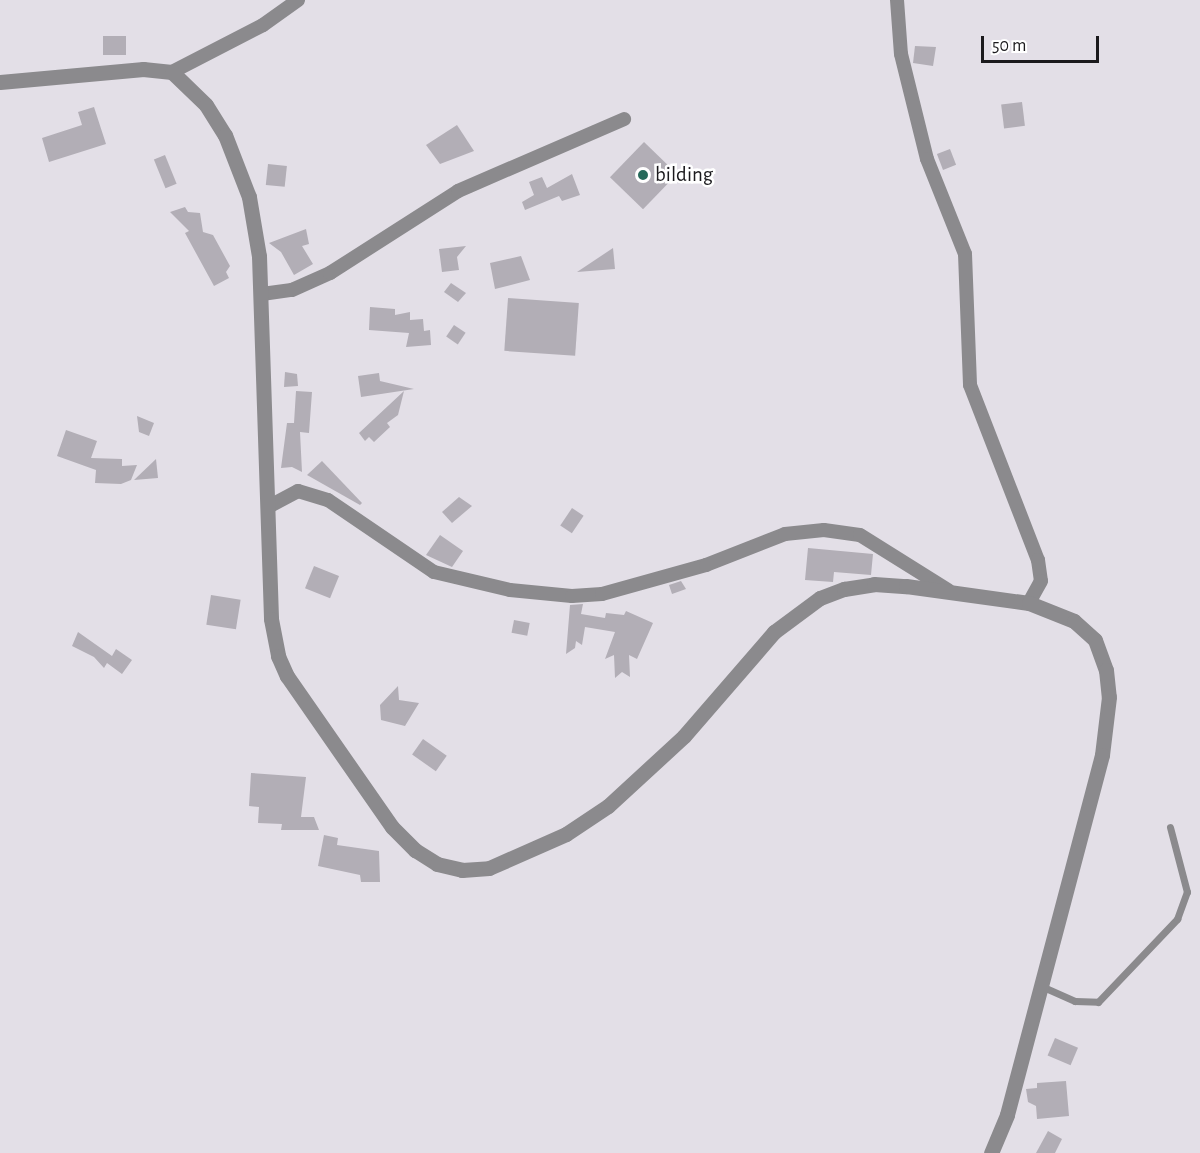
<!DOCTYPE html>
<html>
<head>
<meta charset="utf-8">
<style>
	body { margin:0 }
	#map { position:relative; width:1200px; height:1153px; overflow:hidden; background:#e3dfe7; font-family:"Alegreya Sans",sans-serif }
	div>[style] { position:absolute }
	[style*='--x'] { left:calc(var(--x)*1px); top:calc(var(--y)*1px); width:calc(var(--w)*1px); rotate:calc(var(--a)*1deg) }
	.building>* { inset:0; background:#b2aeb6; transform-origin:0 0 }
	.service>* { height:7px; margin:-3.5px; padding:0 3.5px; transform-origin:3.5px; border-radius:3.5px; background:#8b8a8d }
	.minor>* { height:14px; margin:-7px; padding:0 7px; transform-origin:7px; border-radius:7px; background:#8b8a8d }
	.tertiary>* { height:15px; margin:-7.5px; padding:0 7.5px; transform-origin:7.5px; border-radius:7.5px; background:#8b8a8d }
	.dots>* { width:16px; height:16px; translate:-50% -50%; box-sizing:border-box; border:3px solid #fff; border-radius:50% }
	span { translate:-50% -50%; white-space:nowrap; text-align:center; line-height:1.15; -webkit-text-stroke:5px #fff; paint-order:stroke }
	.poi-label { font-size:21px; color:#1b1a1d }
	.left { translate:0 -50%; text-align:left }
	.scale { position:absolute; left:981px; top:36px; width:118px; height:27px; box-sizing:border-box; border:3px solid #1b1a1d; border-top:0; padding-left:8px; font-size:18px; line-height:21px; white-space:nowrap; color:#1b1a1d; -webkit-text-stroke:4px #fff; paint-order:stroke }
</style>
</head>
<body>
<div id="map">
	<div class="building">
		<i style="left:103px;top:36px;width:23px;height:19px"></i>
		<i style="clip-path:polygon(915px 46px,936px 47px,933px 66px,913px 63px)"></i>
		<i style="left:1022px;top:102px;width:24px;height:21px;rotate:83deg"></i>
		<i style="clip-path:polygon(94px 107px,106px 144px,49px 162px,42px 138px,82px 125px,78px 112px)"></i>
		<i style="clip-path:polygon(457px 125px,474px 151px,440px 164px,426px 145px)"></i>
		<i style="left:644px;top:142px;width:46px;height:49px;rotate:44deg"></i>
		<i style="left:950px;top:149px;width:17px;height:14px;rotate:69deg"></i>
		<i style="left:165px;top:155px;width:31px;height:12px;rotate:68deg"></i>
		<i style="left:268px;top:164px;width:19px;height:21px;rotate:6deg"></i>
		<i style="clip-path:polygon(572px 174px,580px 195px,562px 201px,559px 196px,525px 210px,522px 202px,534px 195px,529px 182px,542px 177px,547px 188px)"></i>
		<i style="clip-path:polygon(185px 207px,188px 212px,200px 213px,203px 232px,213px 235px,230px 266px,226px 272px,229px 278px,214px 286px,185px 233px,189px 231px,170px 212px)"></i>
		<i style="clip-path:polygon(306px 229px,309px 244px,302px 246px,313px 264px,294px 275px,281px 252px,269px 243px)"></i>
		<i style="clip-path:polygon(466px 246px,457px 257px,459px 270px,442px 272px,439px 249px)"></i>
		<i style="clip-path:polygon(613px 248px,615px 269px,577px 272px)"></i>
		<i style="clip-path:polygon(521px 256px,530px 280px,495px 289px,490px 263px)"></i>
		<i style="clip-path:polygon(451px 283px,466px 293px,458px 302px,444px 292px)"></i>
		<i style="left:508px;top:298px;width:71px;height:53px;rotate:4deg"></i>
		<i style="clip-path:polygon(370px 307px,395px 309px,395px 315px,410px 312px,410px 320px,423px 319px,424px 331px,430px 330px,431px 345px,406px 347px,409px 333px,369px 330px)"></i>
		<i style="left:454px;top:325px;width:14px;height:14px;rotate:34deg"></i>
		<i style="clip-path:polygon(285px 372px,297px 374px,298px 386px,284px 387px)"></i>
		<i style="clip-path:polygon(379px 373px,380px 381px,414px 389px,361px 397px,358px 376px)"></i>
		<i style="clip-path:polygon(296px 391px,312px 392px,309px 433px,300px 432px,302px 472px,292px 467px,281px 468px,287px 423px,294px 423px)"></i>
		<i style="clip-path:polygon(404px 391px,398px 415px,387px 423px,390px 427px,374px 442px,369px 437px,365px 441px,359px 433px)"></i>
		<i style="clip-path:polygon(137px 416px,154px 423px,149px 436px,139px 432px)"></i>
		<i style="clip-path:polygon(66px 430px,97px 441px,91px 458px,122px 459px,122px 466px,137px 465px,131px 480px,121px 484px,95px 483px,96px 470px,57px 456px)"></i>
		<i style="clip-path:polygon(156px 459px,158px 478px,134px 480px)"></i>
		<i style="clip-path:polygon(322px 461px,362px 503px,360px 505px,307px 475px)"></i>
		<i style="clip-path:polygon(459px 497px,472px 506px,452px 523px,442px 512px)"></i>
		<i style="left:572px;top:508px;width:14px;height:21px;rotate:34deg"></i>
		<i style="clip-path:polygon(440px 535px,463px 551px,452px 567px,426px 555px)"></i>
		<i style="clip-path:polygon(808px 548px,873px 554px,871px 575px,834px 572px,833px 582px,805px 580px)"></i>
		<i style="left:314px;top:566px;width:27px;height:24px;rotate:22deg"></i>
		<i style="clip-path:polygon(681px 581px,686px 589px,672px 594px,669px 585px)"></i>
		<i style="left:211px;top:595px;width:30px;height:30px;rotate:9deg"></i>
		<i style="clip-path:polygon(583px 604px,581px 614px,605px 618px,606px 613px,624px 615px,626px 611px,653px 623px,637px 659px,629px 655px,630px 677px,622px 672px,615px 678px,614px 655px,605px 659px,615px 632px,585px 627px,582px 645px,576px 641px,575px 648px,566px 654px,570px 605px)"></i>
		<i style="left:514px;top:620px;width:16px;height:13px;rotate:11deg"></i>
		<i style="clip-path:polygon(78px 632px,112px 656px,116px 649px,132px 660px,122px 674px,107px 663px,104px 668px,94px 657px,72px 646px)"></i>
		<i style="clip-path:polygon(398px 686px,399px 700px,419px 703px,405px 726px,381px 720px,380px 705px)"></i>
		<i style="left:423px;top:739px;width:29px;height:19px;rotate:35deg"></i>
		<i style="clip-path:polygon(251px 773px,306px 777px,301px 817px,314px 817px,319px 830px,281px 830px,282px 824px,258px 823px,259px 807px,249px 806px)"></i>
		<i style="clip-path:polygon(324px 835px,338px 838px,337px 845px,379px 851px,380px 882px,361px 882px,360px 875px,318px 866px)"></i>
		<i style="left:1055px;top:1038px;width:25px;height:19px;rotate:23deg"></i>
		<i style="clip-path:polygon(1066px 1081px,1069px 1116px,1037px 1119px,1036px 1106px,1028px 1102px,1026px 1089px,1037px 1088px,1037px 1083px)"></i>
		<i style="clip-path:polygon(1048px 1131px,1062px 1139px,1055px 1153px,1036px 1153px)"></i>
	</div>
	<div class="service">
		<i style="--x:1041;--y:986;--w:37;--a:24"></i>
		<i style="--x:1075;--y:1001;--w:23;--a:2"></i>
		<i style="--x:1098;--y:1002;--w:115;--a:-46.4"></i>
		<i style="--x:1177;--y:919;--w:29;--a:-70"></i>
		<i style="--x:1187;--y:892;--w:67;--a:-104.7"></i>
	</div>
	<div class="minor">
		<i style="--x:897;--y:0;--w:54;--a:85.8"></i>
		<i style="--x:901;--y:54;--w:108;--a:76.1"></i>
		<i style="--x:927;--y:159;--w:102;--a:68.2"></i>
		<i style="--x:965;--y:254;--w:131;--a:87.8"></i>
		<i style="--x:970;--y:385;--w:188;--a:68.8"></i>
		<i style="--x:1038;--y:560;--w:21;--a:82"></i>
		<i style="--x:1041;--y:581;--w:25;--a:119"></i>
		<i style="--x:172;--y:72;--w:102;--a:-27.3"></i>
		<i style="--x:263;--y:25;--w:43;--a:-35.5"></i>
		<i style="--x:262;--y:294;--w:30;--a:-8"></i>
		<i style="--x:292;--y:290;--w:42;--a:-24.1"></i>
		<i style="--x:330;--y:273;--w:152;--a:-32.6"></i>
		<i style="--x:458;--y:191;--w:181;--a:-23.4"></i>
		<i style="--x:268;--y:507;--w:34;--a:-28"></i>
		<i style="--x:298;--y:491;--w:31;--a:17"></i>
		<i style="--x:328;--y:500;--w:128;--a:34.2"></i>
		<i style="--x:434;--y:572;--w:78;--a:13.3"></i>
		<i style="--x:510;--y:590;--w:62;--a:5.5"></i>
		<i style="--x:572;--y:596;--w:30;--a:-4"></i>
		<i style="--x:602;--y:594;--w:108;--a:-15.6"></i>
		<i style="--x:706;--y:565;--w:85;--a:-21.4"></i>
		<i style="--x:785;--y:534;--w:39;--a:-6"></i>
		<i style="--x:824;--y:530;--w:36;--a:8"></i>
		<i style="--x:860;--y:535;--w:104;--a:32"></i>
	</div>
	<div class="tertiary">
		<i style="--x:0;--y:82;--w:144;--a:-5.2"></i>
		<i style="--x:143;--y:69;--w:29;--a:6"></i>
		<i style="--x:172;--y:72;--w:47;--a:44.1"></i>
		<i style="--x:206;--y:105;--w:36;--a:58"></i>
		<i style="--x:225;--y:135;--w:66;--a:68.8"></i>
		<i style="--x:249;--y:197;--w:60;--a:80.4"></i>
		<i style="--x:259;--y:256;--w:363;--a:88.1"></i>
		<i style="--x:271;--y:619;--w:38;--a:79"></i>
		<i style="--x:278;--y:656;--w:22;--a:66"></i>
		<i style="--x:287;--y:676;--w:184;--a:55.2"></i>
		<i style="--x:392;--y:827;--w:33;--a:45"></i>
		<i style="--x:415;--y:850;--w:26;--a:32"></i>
		<i style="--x:437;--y:864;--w:26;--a:13"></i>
		<i style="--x:462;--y:870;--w:27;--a:-4"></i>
		<i style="--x:489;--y:868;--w:84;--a:-23.8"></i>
		<i style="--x:566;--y:834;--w:50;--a:-33.7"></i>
		<i style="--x:608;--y:806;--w:103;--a:-42.6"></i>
		<i style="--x:684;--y:736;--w:138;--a:-49.1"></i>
		<i style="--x:774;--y:632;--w:57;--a:-36.5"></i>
		<i style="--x:820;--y:598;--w:26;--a:-21"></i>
		<i style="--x:844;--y:589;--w:30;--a:-9"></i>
		<i style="--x:874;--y:584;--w:32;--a:4"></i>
		<i style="--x:906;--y:586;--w:124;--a:7.9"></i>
		<i style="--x:1029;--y:603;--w:48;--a:21.8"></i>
		<i style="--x:1074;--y:621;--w:28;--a:42"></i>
		<i style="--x:1095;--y:640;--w:32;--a:70"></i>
		<i style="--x:1106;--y:670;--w:27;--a:84"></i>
		<i style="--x:1109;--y:697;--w:58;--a:96.9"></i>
		<i style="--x:1102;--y:755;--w:372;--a:104.8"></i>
		<i style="--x:1007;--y:1115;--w:41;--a:112.8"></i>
	</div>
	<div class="dots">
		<i style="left:643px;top:175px;background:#26695a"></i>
	</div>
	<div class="poi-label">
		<span class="left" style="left:655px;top:175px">bilding</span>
	</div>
	<div class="scale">50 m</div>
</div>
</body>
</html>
